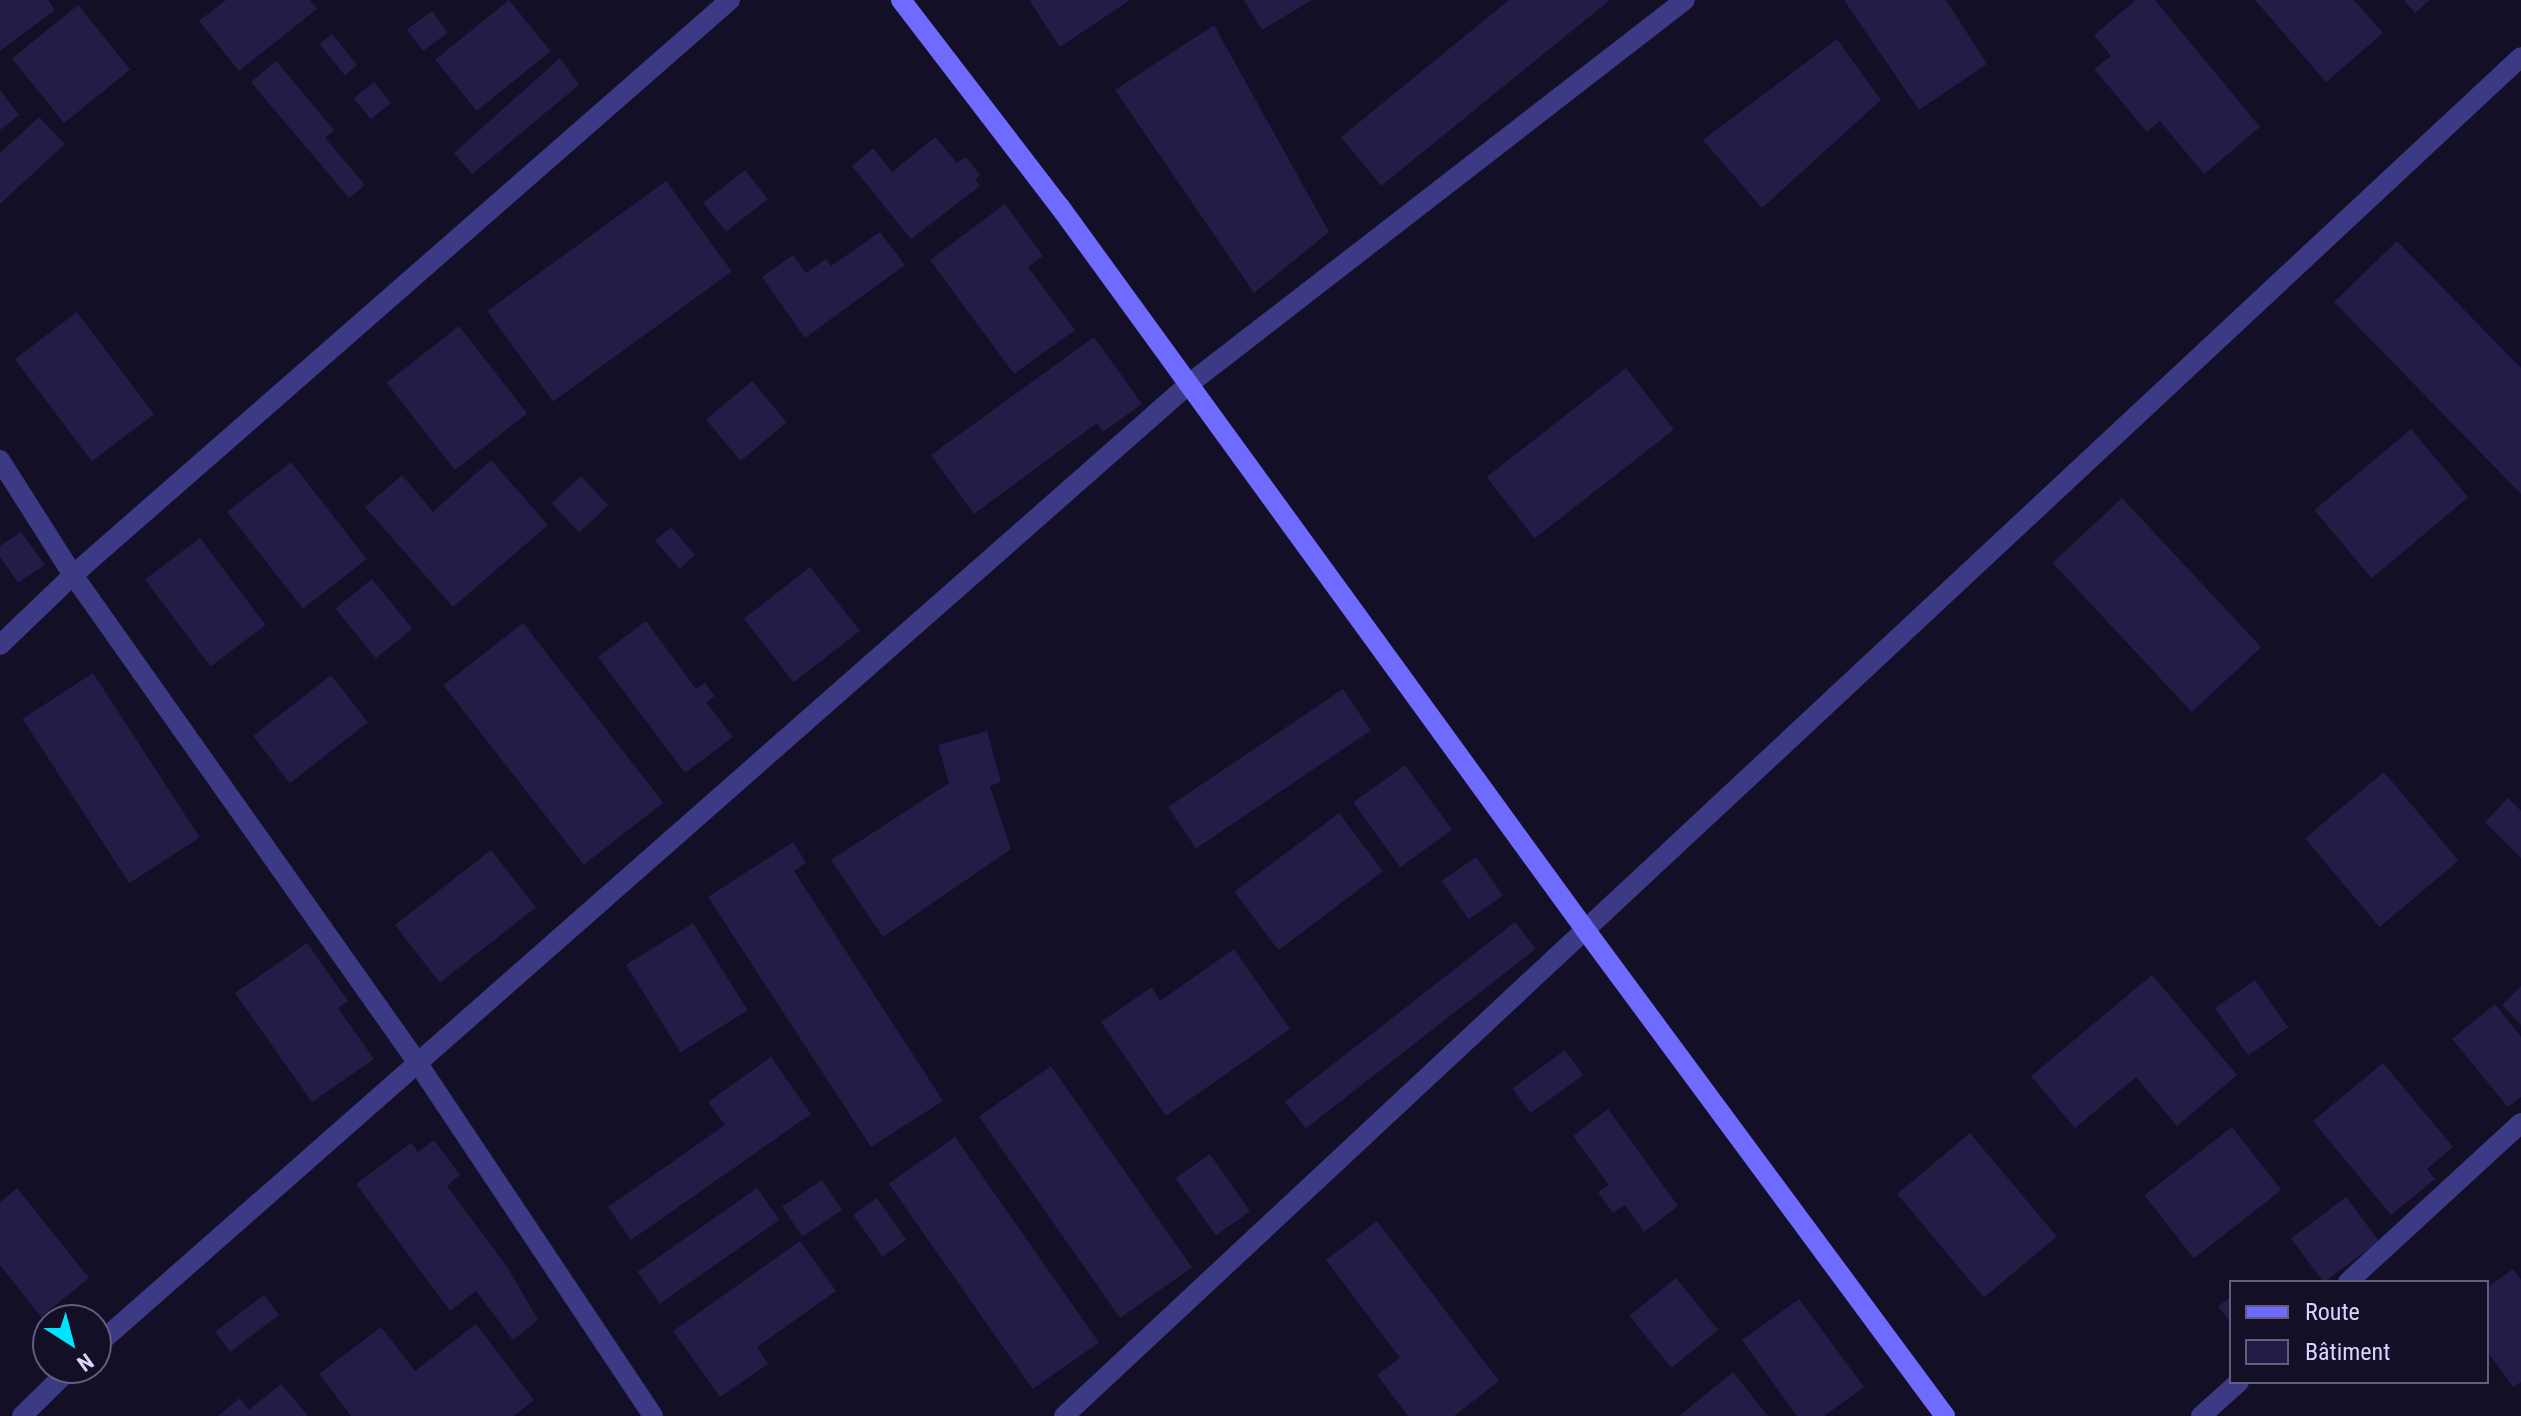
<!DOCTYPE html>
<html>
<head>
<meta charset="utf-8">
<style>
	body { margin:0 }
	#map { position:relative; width:2521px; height:1416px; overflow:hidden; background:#130f26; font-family:"Roboto Condensed",sans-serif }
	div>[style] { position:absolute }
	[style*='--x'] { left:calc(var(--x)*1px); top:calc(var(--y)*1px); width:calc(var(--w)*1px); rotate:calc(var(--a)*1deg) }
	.building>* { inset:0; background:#241b47; transform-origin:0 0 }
	.street>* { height:20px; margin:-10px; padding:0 10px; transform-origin:10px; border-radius:10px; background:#3d3a85 }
	.secondary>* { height:20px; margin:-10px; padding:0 10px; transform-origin:10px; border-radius:10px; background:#6f6bff }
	span { translate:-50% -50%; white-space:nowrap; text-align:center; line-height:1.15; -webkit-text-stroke:7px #130f26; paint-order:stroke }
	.legend { position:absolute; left:2229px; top:1280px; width:260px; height:104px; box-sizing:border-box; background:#130f26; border:2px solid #625e7d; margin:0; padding:10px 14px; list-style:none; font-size:24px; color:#d9d4ff }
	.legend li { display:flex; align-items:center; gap:16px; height:40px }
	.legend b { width:40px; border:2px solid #625e7d }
	.north { position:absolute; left:32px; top:1304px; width:80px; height:80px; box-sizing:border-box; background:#130f26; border:2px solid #625e7d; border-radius:50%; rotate:144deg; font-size:22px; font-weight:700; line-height:32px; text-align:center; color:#d9d4ff }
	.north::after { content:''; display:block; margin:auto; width:28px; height:36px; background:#00e5ff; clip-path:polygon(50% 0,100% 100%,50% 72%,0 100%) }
</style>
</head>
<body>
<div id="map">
	<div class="building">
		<i style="clip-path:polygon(0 0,48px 0,55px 10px,0 51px)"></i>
		<i style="clip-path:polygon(226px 0,310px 0,317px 9px,239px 71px,199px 21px)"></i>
		<i style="left:509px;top:0;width:66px;height:95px;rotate:51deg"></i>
		<i style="clip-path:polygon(1029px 0,1130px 0,1060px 47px)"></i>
		<i style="clip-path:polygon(1244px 0,1312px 0,1262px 30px)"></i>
		<i style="clip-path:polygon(1509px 0,1610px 0,1381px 186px,1341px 137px)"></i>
		<i style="clip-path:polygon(1844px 0,1946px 0,1987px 64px,1919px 110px)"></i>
		<i style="clip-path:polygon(2136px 0,2155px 0,2260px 127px,2204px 174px,2160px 121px,2147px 132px,2094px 69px,2111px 56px,2094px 35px)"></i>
		<i style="clip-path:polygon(2255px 0,2354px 0,2383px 33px,2326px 82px)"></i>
		<i style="clip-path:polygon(2404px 0,2430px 0,2415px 13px)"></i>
		<i style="left:78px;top:5px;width:83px;height:85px;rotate:51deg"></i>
		<i style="left:432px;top:11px;width:27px;height:31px;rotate:54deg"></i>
		<i style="clip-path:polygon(1214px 25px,1329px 232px,1254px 293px,1115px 90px)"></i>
		<i style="left:332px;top:34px;width:40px;height:16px;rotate:51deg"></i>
		<i style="clip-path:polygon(1837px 39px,1881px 100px,1762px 208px,1703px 140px)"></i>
		<i style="clip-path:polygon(560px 58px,579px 85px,472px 174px,454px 153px)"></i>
		<i style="clip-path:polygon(276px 61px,334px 130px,325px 138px,365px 185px,349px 198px,251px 82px)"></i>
		<i style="left:374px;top:82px;width:27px;height:26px;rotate:51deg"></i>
		<i style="clip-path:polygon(0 90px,19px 115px,0 130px)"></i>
		<i style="clip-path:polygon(39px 117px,65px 144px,0 204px,0 153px)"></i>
		<i style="clip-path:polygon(935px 137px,957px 163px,966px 157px,980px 175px,975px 179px,980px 186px,911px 239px,852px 166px,873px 148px,892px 172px)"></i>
		<i style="left:745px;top:170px;width:37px;height:53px;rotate:52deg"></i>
		<i style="left:666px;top:181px;width:112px;height:221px;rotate:54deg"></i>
		<i style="clip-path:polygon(1005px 204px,1043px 256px,1028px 267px,1075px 330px,1014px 374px,930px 260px)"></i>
		<i style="clip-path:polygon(880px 232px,905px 265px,805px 338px,762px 277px,793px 255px,806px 273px,826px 259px,831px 266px)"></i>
		<i style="clip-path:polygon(2397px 241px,2521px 368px,2521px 494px,2334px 302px)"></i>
		<i style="left:77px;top:312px;width:128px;height:78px;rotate:53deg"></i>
		<i style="left:459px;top:326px;width:111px;height:92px;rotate:52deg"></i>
		<i style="clip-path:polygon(1094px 337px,1142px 404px,1103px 432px,1097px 423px,974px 514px,931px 455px)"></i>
		<i style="left:1626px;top:368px;width:78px;height:177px;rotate:52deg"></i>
		<i style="left:752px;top:381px;width:54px;height:60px;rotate:50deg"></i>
		<i style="left:2411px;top:429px;width:89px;height:126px;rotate:50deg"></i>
		<i style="clip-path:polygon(491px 460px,548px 525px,453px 607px,365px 507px,402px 475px,433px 512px)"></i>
		<i style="left:291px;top:462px;width:123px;height:81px;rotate:52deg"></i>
		<i style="left:581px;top:476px;width:40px;height:40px;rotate:47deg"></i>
		<i style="left:2122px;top:498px;width:204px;height:95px;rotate:47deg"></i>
		<i style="left:671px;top:527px;width:37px;height:21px;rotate:49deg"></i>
		<i style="clip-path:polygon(21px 532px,45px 565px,18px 583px,0 557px,0 546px)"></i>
		<i style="left:200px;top:538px;width:109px;height:69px;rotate:53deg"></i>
		<i style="left:810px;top:567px;width:81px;height:84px;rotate:52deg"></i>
		<i style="left:372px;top:579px;width:64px;height:47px;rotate:51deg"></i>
		<i style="clip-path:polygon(646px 621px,696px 689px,705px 683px,715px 696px,706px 702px,733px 737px,685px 773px,598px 657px)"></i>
		<i style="left:523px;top:623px;width:228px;height:101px;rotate:52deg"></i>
		<i style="left:93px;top:673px;width:196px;height:84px;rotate:57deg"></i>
		<i style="left:331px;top:675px;width:60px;height:99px;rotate:52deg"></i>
		<i style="left:1343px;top:689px;width:50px;height:211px;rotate:56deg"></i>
		<i style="clip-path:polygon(987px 731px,1001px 782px,990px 786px,1011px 849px,883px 937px,831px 860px,949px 783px,938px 745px)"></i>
		<i style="left:1405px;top:765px;width:80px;height:64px;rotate:54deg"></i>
		<i style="left:2384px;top:772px;width:116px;height:103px;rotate:50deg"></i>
		<i style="clip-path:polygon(2508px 798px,2521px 811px,2521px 858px,2485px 822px)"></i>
		<i style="left:1339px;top:813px;width:73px;height:131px;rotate:53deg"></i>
		<i style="clip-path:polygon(793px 842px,806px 863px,794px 871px,943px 1101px,871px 1147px,708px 897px)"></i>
		<i style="left:491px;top:850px;width:73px;height:122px;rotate:52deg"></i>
		<i style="left:1476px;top:857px;width:47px;height:42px;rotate:55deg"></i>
		<i style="left:1515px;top:922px;width:34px;height:292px;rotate:52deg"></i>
		<i style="left:693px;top:923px;width:103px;height:79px;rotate:58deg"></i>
		<i style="clip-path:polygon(307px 943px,348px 1001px,338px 1008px,374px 1059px,312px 1102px,235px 993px)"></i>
		<i style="clip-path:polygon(1234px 949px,1290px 1029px,1166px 1116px,1101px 1022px,1152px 987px,1160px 1001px)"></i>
		<i style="clip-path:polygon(2152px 975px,2237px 1075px,2177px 1126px,2136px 1077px,2075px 1128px,2031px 1076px)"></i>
		<i style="left:2255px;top:980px;width:58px;height:49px;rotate:55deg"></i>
		<i style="clip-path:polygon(2521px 986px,2521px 1025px,2502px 1005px)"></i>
		<i style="clip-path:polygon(2495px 1004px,2521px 1037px,2521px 1097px,2508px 1107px,2452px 1039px)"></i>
		<i style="left:1565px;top:1050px;width:31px;height:65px;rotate:54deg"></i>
		<i style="clip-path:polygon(771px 1057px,811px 1114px,631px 1240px,608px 1207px,725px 1125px,708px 1102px)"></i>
		<i style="clip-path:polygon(2383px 1063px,2453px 1147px,2427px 1169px,2435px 1179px,2391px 1215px,2313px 1121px)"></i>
		<i style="left:1051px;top:1066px;width:246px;height:88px;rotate:55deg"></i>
		<i style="clip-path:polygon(1608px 1109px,1678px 1206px,1644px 1232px,1625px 1205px,1613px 1213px,1598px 1192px,1609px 1185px,1573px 1136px)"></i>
		<i style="left:2232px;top:1127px;width:80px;height:111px;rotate:52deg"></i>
		<i style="left:1970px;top:1133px;width:135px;height:95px;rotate:50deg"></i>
		<i style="left:955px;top:1137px;width:251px;height:81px;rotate:55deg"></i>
		<i style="clip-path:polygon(434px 1140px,460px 1175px,447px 1186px,508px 1268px,538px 1320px,513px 1340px,476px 1291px,450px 1311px,356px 1184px,411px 1143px,418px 1152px)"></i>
		<i style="left:1210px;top:1154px;width:70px;height:42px;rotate:55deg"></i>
		<i style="left:822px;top:1180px;width:36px;height:48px;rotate:56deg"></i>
		<i style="clip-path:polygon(17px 1188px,89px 1278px,41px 1317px,0 1265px,0 1202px)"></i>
		<i style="left:757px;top:1188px;width:39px;height:146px;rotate:55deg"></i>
		<i style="left:2346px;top:1197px;width:55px;height:69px;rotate:53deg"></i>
		<i style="left:877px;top:1198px;width:51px;height:29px;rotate:55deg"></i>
		<i style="clip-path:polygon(1377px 1221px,1499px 1381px,1454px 1416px,1408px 1416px,1377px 1375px,1400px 1358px,1326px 1260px)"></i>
		<i style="clip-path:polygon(800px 1241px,836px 1291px,757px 1347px,768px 1364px,720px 1397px,673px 1331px)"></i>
		<i style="clip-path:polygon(2513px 1269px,2521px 1280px,2521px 1382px,2513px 1387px,2487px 1351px,2487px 1288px)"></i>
		<i style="left:1676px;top:1278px;width:67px;height:60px;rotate:51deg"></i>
		<i style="left:264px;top:1295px;width:25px;height:61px;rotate:53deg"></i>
		<i style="clip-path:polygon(2231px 1297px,2231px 1323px,2218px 1306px)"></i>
		<i style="clip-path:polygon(1799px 1299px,1864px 1387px,1824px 1416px,1797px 1416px,1742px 1340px)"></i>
		<i style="clip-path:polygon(476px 1324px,534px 1400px,514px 1416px,351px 1416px,319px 1374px,381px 1327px,415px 1371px)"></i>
		<i style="clip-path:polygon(1733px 1372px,1768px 1416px,1679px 1416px)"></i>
		<i style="clip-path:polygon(281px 1384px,308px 1416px,218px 1416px,240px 1398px,249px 1410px)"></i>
	</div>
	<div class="street">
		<i style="--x:0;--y:460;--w:136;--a:57.6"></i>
		<i style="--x:73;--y:575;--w:596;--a:54.76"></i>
		<i style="--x:417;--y:1062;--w:425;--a:56.3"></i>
		<i style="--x:0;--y:645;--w:101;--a:-43.8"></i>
		<i style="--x:73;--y:575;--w:873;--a:-41.19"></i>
		<i style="--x:2348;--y:1282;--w:235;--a:-42.6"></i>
		<i style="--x:96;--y:1346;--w:1456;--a:-41.35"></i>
		<i style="--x:1189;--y:384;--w:627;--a:-37.75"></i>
		<i style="--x:22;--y:1416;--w:69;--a:-44.4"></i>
		<i style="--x:1064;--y:1416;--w:1992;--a:-43.01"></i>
		<i style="--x:2201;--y:1416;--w:51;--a:-41.8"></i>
	</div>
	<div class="secondary">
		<i style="--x:901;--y:0;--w:261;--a:52.5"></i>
		<i style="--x:1060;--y:207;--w:891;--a:53.99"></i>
		<i style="--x:1584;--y:928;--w:607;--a:53.51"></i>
	</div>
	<ul class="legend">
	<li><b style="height:10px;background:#6f6bff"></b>Route</li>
	<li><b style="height:22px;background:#241b47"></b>Bâtiment</li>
	</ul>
	<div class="north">N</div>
</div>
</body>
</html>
